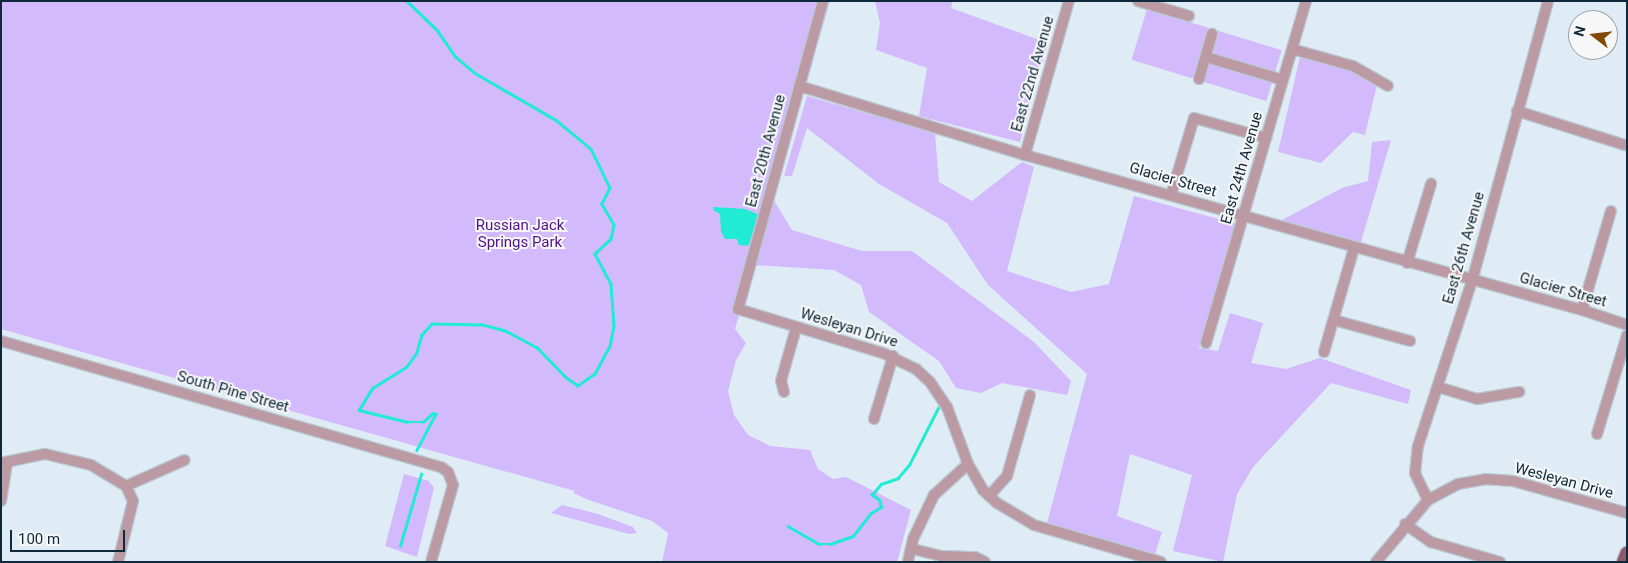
<!DOCTYPE html>
<html>
<head>
<meta charset="utf-8">
<style>
	body { margin:0 }
	#map { position:relative; width:1628px; height:563px; overflow:hidden; background:#dfecf5; font-family:Roboto,sans-serif }
	div>[style] { position:absolute }
	[style*='--x'] { left:calc(var(--x)*1px); top:calc(var(--y)*1px); width:calc(var(--w)*1px); rotate:calc(var(--a)*1deg) }
	.green>* { inset:0; background:#d2bafc; transform-origin:0 0 }
	.water>* { inset:0; background:#1fecd3 }
	.stream>* { height:2.5px; margin:-1.25px; padding:0 1.25px; transform-origin:1.25px; border-radius:1.25px; background:#1fecd3 }
	.roads { filter:drop-shadow(1px 0 #b9c9d4) drop-shadow(-1px 0 #b9c9d4) drop-shadow(0 1px #b9c9d4) drop-shadow(0 -1px #b9c9d4) }
	.minor>* { height:10px; margin:-5px; padding:0 5px; transform-origin:5px; border-radius:5px; background:#bc9aa3 }
	.major>* { height:14px; margin:-7px; padding:0 7px; transform-origin:7px; border-radius:7px; background:#925869 }
	span { translate:-50% -50%; white-space:nowrap; text-align:center; line-height:1.15; -webkit-text-stroke:4px #f7f7f7; paint-order:stroke }
	.street-label { font-size:15px; color:#0e293b }
	.park-label { font-size:15px; color:#52118b }
	.frame { position:absolute; inset:0; border:2px solid #0e293b; pointer-events:none }
	.north { position:absolute; left:1568px; top:10px; width:50px; height:50px; box-sizing:border-box; background:#f7f7f7; border:1px solid #9aa5ac; border-radius:50%; rotate:286deg; font-size:14px; font-weight:700; line-height:20px; text-align:center; color:#0e293b }
	.north::after { content:''; display:block; margin:auto; width:18px; height:22px; background:#844901; clip-path:polygon(50% 0,100% 100%,50% 72%,0 100%) }
	.scale { position:absolute; left:10px; top:530px; width:115px; height:22px; box-sizing:border-box; border:2px solid #0e293b; border-top:0; padding-left:6px; font-size:15px; line-height:18px; white-space:nowrap; color:#0e293b; -webkit-text-stroke:4px #f7f7f7; paint-order:stroke }
</style>
</head>
<body>
<div id="map">
	<div class="green">
		<i style="clip-path:polygon(1px 1px,830px 1px,773px 199px,792px 230px,862px 251px,912px 251px,1034px 342px,1071px 381px,1067px 395px,1002px 383px,981px 393px,956px 388px,939px 361px,869px 312px,861px 285px,834px 270px,754px 265px,735px 329px,746px 343px,736px 360px,728px 391px,734px 415px,748px 435px,770px 446px,810px 450px,818px 469px,833px 479px,846px 477px,911px 510px,897px 562px,662px 562px,668px 533px,652px 521px,589px 500px,573px 493px,575px 491px,1px 329px)"></i>
		<i style="clip-path:polygon(875px 1px,953px 1px,951px 8px,1048px 43px,1020px 142px,919px 116px,927px 68px,876px 50px,880px 23px)"></i>
		<i style="left:1147px;top:9px;width:141px;height:53px;rotate:17deg"></i>
		<i style="clip-path:polygon(1300px 57px,1367px 76px,1377px 85px,1365px 135px,1353px 132px,1321px 163px,1278px 152px)"></i>
		<i style="clip-path:polygon(807px 96px,935px 133px,939px 182px,972px 201px,1022px 162px,1034px 167px,1007px 271px,1071px 292px,1109px 284px,1134px 196px,1237px 224px,1199px 348px,1218px 351px,1230px 313px,1263px 323px,1251px 363px,1286px 369px,1320px 358px,1411px 390px,1408px 404px,1331px 383px,1253px 467px,1237px 494px,1223px 562px,1173px 551px,1192px 475px,1130px 454px,1117px 516px,1162px 532px,1155px 554px,1047px 523px,1087px 374px,988px 285px,947px 223px,879px 184px,807px 128px,792px 176px,784px 176px)"></i>
		<i style="clip-path:polygon(1391px 140px,1360px 245px,1282px 220px,1342px 188px,1368px 181px,1372px 142px)"></i>
		<i style="clip-path:polygon(404px 474px,429px 481px,434px 488px,417px 557px,385px 546px)"></i>
		<i style="clip-path:polygon(562px 505px,598px 514px,633px 527px,637px 533px,629px 534px,551px 513px)"></i>
	</div>
	<div class="water">
		<i style="clip-path:polygon(714px 207px,745px 209px,760px 215px,748px 246px,739px 245px,737px 239px,725px 239px,721px 231px,720px 214px,713px 210px)"></i>
	</div>
	<div class="stream">
		<i style="--x:407;--y:1;--w:42;--a:44"></i>
		<i style="--x:437;--y:30;--w:33;--a:55"></i>
		<i style="--x:456;--y:57;--w:25;--a:40"></i>
		<i style="--x:475;--y:73;--w:94;--a:30.1"></i>
		<i style="--x:556;--y:120;--w:45;--a:39.6"></i>
		<i style="--x:591;--y:149;--w:43;--a:64"></i>
		<i style="--x:610;--y:188;--w:18;--a:117"></i>
		<i style="--x:602;--y:204;--w:24;--a:60"></i>
		<i style="--x:614;--y:225;--w:14;--a:102"></i>
		<i style="--x:611;--y:239;--w:22;--a:137"></i>
		<i style="--x:595;--y:254;--w:34;--a:62"></i>
		<i style="--x:611;--y:284;--w:42;--a:85.9"></i>
		<i style="--x:614;--y:326;--w:20;--a:101"></i>
		<i style="--x:610;--y:346;--w:32;--a:118"></i>
		<i style="--x:595;--y:374;--w:21;--a:145"></i>
		<i style="--x:578;--y:386;--w:14;--a:-146"></i>
		<i style="--x:566;--y:378;--w:42;--a:-134"></i>
		<i style="--x:537;--y:348;--w:36;--a:-152"></i>
		<i style="--x:505;--y:331;--w:24;--a:-165"></i>
		<i style="--x:482;--y:325;--w:50;--a:-178.9"></i>
		<i style="--x:432;--y:324;--w:15;--a:132"></i>
		<i style="--x:422;--y:335;--w:19;--a:106"></i>
		<i style="--x:417;--y:353;--w:17;--a:126"></i>
		<i style="--x:407;--y:367;--w:40;--a:148"></i>
		<i style="--x:373;--y:388;--w:26;--a:122"></i>
		<i style="--x:359;--y:410;--w:50;--a:13.8"></i>
		<i style="--x:408;--y:422;--w:15;--a:0"></i>
		<i style="--x:423;--y:422;--w:13;--a:-42"></i>
		<i style="--x:433;--y:413;--w:3;--a:18"></i>
		<i style="--x:436;--y:414;--w:41;--a:117.8"></i>
		<i style="--x:788;--y:526;--w:36;--a:30"></i>
		<i style="--x:819;--y:544;--w:11;--a:0"></i>
		<i style="--x:830;--y:544;--w:24;--a:-19"></i>
		<i style="--x:853;--y:536;--w:29;--a:-52"></i>
		<i style="--x:871;--y:513;--w:12;--a:-31"></i>
		<i style="--x:881;--y:507;--w:7;--a:-106"></i>
		<i style="--x:879;--y:500;--w:9;--a:-144"></i>
		<i style="--x:872;--y:495;--w:14;--a:-51"></i>
		<i style="--x:881;--y:484;--w:18;--a:-19"></i>
		<i style="--x:898;--y:478;--w:17;--a:-50"></i>
		<i style="--x:909;--y:465;--w:64;--a:-63"></i>
		<i style="--x:400;--y:546;--w:75;--a:-73.7"></i>
	</div>
	<div class="roads">
		<div class="minor">
			<i style="--x:823;--y:1;--w:320;--a:105.4"></i>
			<i style="--x:738;--y:309;--w:152;--a:16.9"></i>
			<i style="--x:883;--y:353;--w:37;--a:26"></i>
			<i style="--x:916;--y:369;--w:19;--a:43"></i>
			<i style="--x:930;--y:382;--w:30;--a:56"></i>
			<i style="--x:947;--y:407;--w:61;--a:69.8"></i>
			<i style="--x:968;--y:464;--w:30;--a:60"></i>
			<i style="--x:983;--y:490;--w:19;--a:43"></i>
			<i style="--x:997;--y:503;--w:43;--a:30.7"></i>
			<i style="--x:1034;--y:525;--w:132;--a:16.2"></i>
			<i style="--x:1138;--y:1;--w:53;--a:16.4"></i>
			<i style="--x:1292;--y:49;--w:63;--a:15.6"></i>
			<i style="--x:1353;--y:66;--w:40;--a:29.7"></i>
			<i style="--x:1206;--y:57;--w:80;--a:16.6"></i>
			<i style="--x:1199;--y:79;--w:47;--a:-73.9"></i>
			<i style="--x:799;--y:86;--w:236;--a:17"></i>
			<i style="--x:1025;--y:155;--w:578;--a:15.55"></i>
			<i style="--x:1582;--y:310;--w:47;--a:18.4"></i>
			<i style="--x:1517;--y:111;--w:113;--a:17.5"></i>
			<i style="--x:1025;--y:155;--w:160;--a:-74.1"></i>
			<i style="--x:1171;--y:195;--w:80;--a:-73.4"></i>
			<i style="--x:1194;--y:118;--w:75;--a:15.5"></i>
			<i style="--x:1407;--y:263;--w:83;--a:-73.1"></i>
			<i style="--x:1582;--y:310;--w:103;--a:-73.7"></i>
			<i style="--x:1334;--y:320;--w:79;--a:15.4"></i>
			<i style="--x:1;--y:341;--w:458;--a:16"></i>
			<i style="--x:441;--y:467;--w:9;--a:36"></i>
			<i style="--x:448;--y:472;--w:14;--a:69"></i>
			<i style="--x:453;--y:485;--w:80;--a:105.9"></i>
			<i style="--x:1206;--y:343;--w:356;--a:-73.7"></i>
			<i style="--x:1324;--y:352;--w:108;--a:-73.9"></i>
			<i style="--x:1438;--y:387;--w:41;--a:17.1"></i>
			<i style="--x:1477;--y:399;--w:43;--a:-9.5"></i>
			<i style="--x:784;--y:392;--w:11;--a:-105"></i>
			<i style="--x:781;--y:381;--w:55;--a:-74.2"></i>
			<i style="--x:874;--y:419;--w:66;--a:-73.2"></i>
			<i style="--x:1597;--y:434;--w:103;--a:-73.1"></i>
			<i style="--x:1;--y:463;--w:45;--a:-11.6"></i>
			<i style="--x:45;--y:454;--w:47;--a:13.4"></i>
			<i style="--x:91;--y:465;--w:41;--a:31"></i>
			<i style="--x:126;--y:486;--w:17;--a:65"></i>
			<i style="--x:133;--y:501;--w:63;--a:103.8"></i>
			<i style="--x:126;--y:486;--w:64;--a:-23.8"></i>
			<i style="--x:989;--y:496;--w:27;--a:-48"></i>
			<i style="--x:1007;--y:476;--w:84;--a:-74.1"></i>
			<i style="--x:1428;--y:500;--w:30;--a:-116"></i>
			<i style="--x:1415;--y:473;--w:27;--a:-84"></i>
			<i style="--x:1418;--y:446;--w:174;--a:-71.9"></i>
			<i style="--x:1472;--y:281;--w:290;--a:-74.8"></i>
			<i style="--x:1;--y:501;--w:37;--a:-81"></i>
			<i style="--x:1405;--y:524;--w:32;--a:35"></i>
			<i style="--x:1431;--y:542;--w:72;--a:16.2"></i>
			<i style="--x:913;--y:549;--w:29;--a:14"></i>
			<i style="--x:941;--y:556;--w:34;--a:2"></i>
			<i style="--x:975;--y:557;--w:11;--a:27"></i>
			<i style="--x:908;--y:561;--w:23;--a:-77"></i>
			<i style="--x:913;--y:539;--w:49;--a:-64.5"></i>
			<i style="--x:934;--y:495;--w:46;--a:-42.4"></i>
			<i style="--x:1376;--y:562;--w:81;--a:-50"></i>
			<i style="--x:1428;--y:500;--w:34;--a:-28"></i>
			<i style="--x:1458;--y:484;--w:27;--a:-10"></i>
			<i style="--x:1485;--y:479;--w:28;--a:4"></i>
			<i style="--x:1513;--y:481;--w:118;--a:15.7"></i>
		</div>
		<div class="major">
			<i style="--x:1624;--y:562;--w:9;--a:-69"></i>
		</div>
	</div>
	<div class="street-label">
		<span style="left:1033px;top:74px;rotate:-74deg">East 22nd Avenue</span>
		<span style="left:766px;top:151px;rotate:-75deg">East 20th Avenue</span>
		<span style="left:1242px;top:168px;rotate:-74deg">East 24th Avenue</span>
		<span style="left:1173px;top:180px;rotate:16deg">Glacier Street</span>
		<span style="left:1464px;top:248px;rotate:-74deg">East 26th Avenue</span>
		<span style="left:1563px;top:290px;rotate:16deg">Glacier Street</span>
		<span style="left:849px;top:328px;rotate:17deg">Wesleyan Drive</span>
		<span style="left:233px;top:392px;rotate:16deg">South Pine Street</span>
		<span style="left:1564px;top:481px;rotate:15deg">Wesleyan Drive</span>
	</div>
	<div class="park-label">
		<span style="left:520px;top:234px">Russian Jack<br>Springs Park</span>
	</div>
	<div class="frame"></div>
	<div class="north">N</div>
	<div class="scale">100 m</div>
</div>
</body>
</html>
